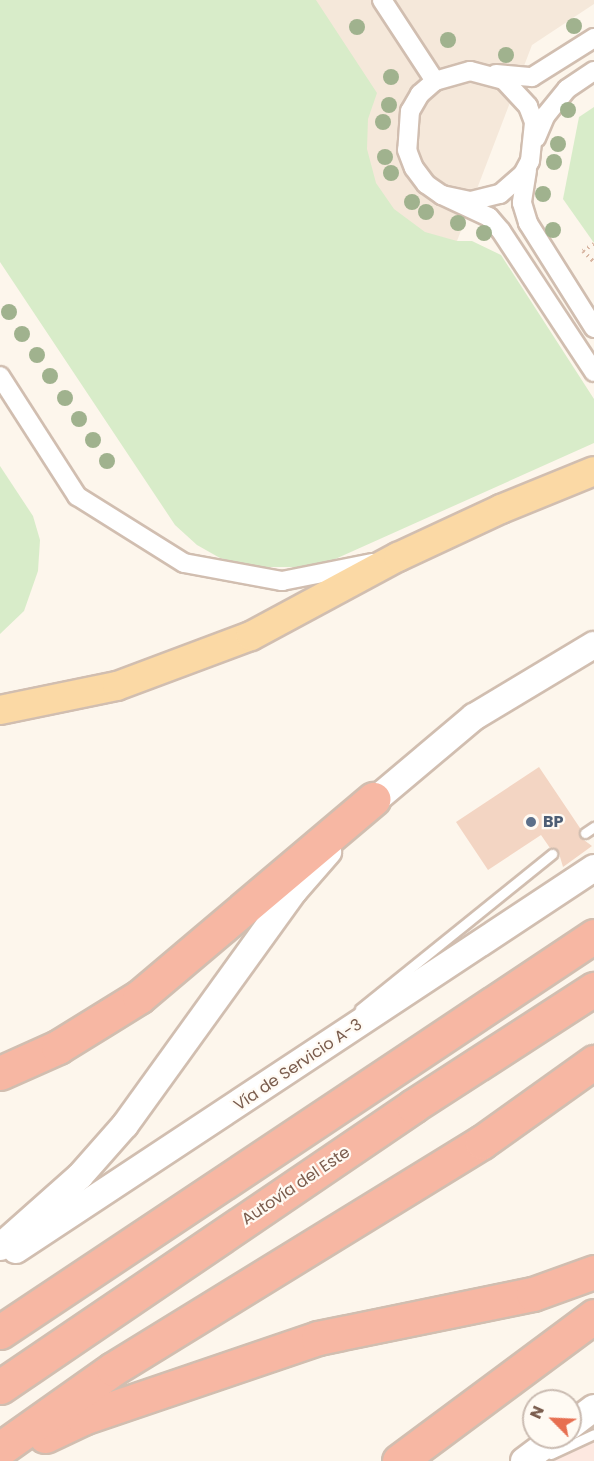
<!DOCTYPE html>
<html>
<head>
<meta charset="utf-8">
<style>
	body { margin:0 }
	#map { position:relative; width:594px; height:1461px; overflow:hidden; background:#fdf6ec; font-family:Poppins,sans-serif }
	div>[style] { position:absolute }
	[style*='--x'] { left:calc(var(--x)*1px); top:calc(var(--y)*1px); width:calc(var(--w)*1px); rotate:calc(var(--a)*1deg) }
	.residential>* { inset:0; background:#f5e8da }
	.commercial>* { inset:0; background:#fde8e0 }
	.green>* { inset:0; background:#d8ecc9 }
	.building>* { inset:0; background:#f3d5c3 }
	.path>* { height:4px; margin-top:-2px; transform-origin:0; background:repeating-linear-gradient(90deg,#d9b8a5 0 1.5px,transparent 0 6px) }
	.roads { filter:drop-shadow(2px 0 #d1beb0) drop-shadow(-2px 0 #d1beb0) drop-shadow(0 2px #d1beb0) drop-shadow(0 -2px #d1beb0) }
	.lane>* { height:9px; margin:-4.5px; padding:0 4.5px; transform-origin:4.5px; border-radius:4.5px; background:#fff }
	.street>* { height:18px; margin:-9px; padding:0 9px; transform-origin:9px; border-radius:9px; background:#fff }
	.secondary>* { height:26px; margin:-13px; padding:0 13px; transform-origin:13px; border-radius:13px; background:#fff }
	.primary>* { height:28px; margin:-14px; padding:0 14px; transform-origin:14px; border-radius:14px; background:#fbd9a5 }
	.highway>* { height:33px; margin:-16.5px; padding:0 16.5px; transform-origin:16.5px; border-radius:16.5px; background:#f7b7a3 }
	.trees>* { width:16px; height:16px; margin:-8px; border-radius:50%; background:#a0b28e }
	.dots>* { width:16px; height:16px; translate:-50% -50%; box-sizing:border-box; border:3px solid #fffaf3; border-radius:50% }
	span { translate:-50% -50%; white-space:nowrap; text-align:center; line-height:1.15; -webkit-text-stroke:4.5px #fffaf3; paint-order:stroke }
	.service-label { font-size:16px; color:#4e5e75; font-weight:700 }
	.left { translate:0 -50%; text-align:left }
	.street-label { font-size:16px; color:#7a5c4d }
	.north { position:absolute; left:522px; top:1389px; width:60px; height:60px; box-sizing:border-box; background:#fffaf3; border:2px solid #cabbb1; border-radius:50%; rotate:294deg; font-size:16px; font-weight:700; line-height:24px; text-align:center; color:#7a5c4d }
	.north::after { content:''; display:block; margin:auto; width:21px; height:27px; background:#e76f51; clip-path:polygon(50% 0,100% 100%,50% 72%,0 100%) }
</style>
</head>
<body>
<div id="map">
	<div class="residential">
		<i style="clip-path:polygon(0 0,594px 0,594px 4px,532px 45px,457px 241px,0 262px)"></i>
	</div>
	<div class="commercial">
		<i style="clip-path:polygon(594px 1408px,594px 1461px,524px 1461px)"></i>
	</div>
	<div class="green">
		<i style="clip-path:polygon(0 0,316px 0,377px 93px,368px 119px,367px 149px,376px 183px,394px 209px,425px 232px,457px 241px,472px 241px,501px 255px,594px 399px,594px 443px,333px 560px,305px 567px,254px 567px,220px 558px,197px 545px,175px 525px,0 262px)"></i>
		<i style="clip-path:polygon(594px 107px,594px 243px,563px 199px,579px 117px)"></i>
		<i style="clip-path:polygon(0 466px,33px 516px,40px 540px,38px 571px,24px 611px,0 634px)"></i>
	</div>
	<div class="building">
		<i style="clip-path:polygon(539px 767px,580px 828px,580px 837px,592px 846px,563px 867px,558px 850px,550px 848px,541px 835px,488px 870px,456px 822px)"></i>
	</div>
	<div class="path">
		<i style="--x:594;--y:244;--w:13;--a:148"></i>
		<i style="--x:583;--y:251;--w:16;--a:45"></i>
	</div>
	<div class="roads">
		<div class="lane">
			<i style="--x:585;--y:833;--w:11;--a:-34"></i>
			<i style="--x:360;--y:1009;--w:247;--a:-38.9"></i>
			<i style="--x:551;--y:1454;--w:47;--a:-24.9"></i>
		</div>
		<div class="street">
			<i style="--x:382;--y:0;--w:97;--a:56.8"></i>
			<i style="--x:496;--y:74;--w:36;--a:5"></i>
			<i style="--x:532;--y:77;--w:73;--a:-32.2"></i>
			<i style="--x:536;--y:138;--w:25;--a:-67"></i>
			<i style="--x:546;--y:115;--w:33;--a:-51"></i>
			<i style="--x:567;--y:89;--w:32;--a:-34"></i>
			<i style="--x:527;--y:170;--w:33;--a:99"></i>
			<i style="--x:522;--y:203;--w:21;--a:73"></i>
			<i style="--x:528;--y:223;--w:124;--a:57.8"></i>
			<i style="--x:442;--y:195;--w:30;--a:12"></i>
			<i style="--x:471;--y:201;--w:30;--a:-14"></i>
			<i style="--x:500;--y:194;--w:30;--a:-41"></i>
			<i style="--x:523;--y:174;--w:15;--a:-62"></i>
			<i style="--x:530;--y:161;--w:39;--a:-84"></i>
			<i style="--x:534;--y:122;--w:17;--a:-111"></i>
			<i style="--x:528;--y:106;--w:35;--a:-133"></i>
			<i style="--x:504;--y:80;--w:35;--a:-165"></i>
			<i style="--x:470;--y:71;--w:36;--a:164"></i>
			<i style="--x:435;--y:81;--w:20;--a:139"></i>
			<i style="--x:420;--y:94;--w:20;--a:120"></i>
			<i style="--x:410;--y:111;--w:39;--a:94"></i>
			<i style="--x:407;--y:150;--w:19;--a:69"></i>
			<i style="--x:414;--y:168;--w:20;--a:53"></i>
			<i style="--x:426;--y:184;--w:19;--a:35"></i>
			<i style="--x:442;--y:195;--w:52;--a:25.1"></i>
			<i style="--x:489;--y:217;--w:18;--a:49"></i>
			<i style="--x:501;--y:231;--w:169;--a:56.6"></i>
			<i style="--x:0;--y:376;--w:143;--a:57.3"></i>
			<i style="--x:77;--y:496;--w:126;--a:32.1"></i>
			<i style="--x:184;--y:563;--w:100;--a:10.4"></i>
			<i style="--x:282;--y:581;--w:93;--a:-11.2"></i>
		</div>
		<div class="secondary">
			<i style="--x:361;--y:812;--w:148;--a:-40.1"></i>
			<i style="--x:474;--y:717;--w:140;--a:-31"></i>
			<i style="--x:0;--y:1247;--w:107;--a:-41.6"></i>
			<i style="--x:80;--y:1176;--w:68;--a:-48.6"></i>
			<i style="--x:125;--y:1125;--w:289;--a:-54.2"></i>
			<i style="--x:294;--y:891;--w:52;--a:-48.9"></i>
			<i style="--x:16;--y:1250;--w:693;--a:-33.46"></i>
			<i style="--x:570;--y:1426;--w:30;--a:-37"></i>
			<i style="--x:524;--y:1461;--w:40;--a:-37"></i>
		</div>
		<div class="primary">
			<i style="--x:0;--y:710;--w:119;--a:-11.6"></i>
			<i style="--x:117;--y:686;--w:143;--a:-20.5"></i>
			<i style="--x:251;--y:636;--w:167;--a:-28.3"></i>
			<i style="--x:398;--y:557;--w:114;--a:-25"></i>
			<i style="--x:501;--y:509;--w:100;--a:-22.2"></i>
		</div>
		<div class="highway">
			<i style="--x:0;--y:1073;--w:64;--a:-24.1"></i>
			<i style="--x:58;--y:1047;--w:95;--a:-31.7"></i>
			<i style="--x:139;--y:997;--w:307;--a:-40.2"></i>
			<i style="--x:0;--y:1332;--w:714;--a:-33.69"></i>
			<i style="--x:0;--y:1387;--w:500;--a:-34.2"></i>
			<i style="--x:413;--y:1106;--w:216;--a:-32.9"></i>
			<i style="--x:45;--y:1436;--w:42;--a:-25.3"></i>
			<i style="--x:83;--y:1418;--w:248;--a:-18.8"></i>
			<i style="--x:318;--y:1338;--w:219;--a:-11.6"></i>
			<i style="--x:533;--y:1294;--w:65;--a:-19.8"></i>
			<i style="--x:0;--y:1449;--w:138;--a:-35.3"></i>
			<i style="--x:113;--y:1369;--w:433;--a:-31.6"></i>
			<i style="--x:482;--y:1142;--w:138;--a:-35.5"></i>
			<i style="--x:399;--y:1461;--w:243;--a:-36.6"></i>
		</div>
	</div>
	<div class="trees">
		<i style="left:574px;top:26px"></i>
		<i style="left:357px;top:27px"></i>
		<i style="left:448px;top:40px"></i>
		<i style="left:506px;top:55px"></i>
		<i style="left:391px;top:77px"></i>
		<i style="left:389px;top:105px"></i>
		<i style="left:568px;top:110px"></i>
		<i style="left:383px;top:122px"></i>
		<i style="left:558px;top:144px"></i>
		<i style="left:385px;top:157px"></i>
		<i style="left:554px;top:162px"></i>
		<i style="left:391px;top:173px"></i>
		<i style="left:543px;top:194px"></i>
		<i style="left:412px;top:202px"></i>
		<i style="left:426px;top:212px"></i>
		<i style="left:458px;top:223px"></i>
		<i style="left:553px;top:230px"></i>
		<i style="left:484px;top:233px"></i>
		<i style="left:9px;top:312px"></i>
		<i style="left:22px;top:334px"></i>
		<i style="left:37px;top:355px"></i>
		<i style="left:50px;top:376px"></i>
		<i style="left:65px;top:398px"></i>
		<i style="left:79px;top:419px"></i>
		<i style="left:93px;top:440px"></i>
		<i style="left:107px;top:461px"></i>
	</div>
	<div class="dots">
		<i style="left:531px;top:822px;background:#5c6f8a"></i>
	</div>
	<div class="service-label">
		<span class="left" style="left:543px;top:822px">BP</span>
	</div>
	<div class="street-label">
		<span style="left:298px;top:1065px;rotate:-34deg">Vía de Servicio A-3</span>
		<span style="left:296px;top:1186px;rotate:-34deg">Autovía del Este</span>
	</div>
	<div class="north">N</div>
</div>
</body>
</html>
